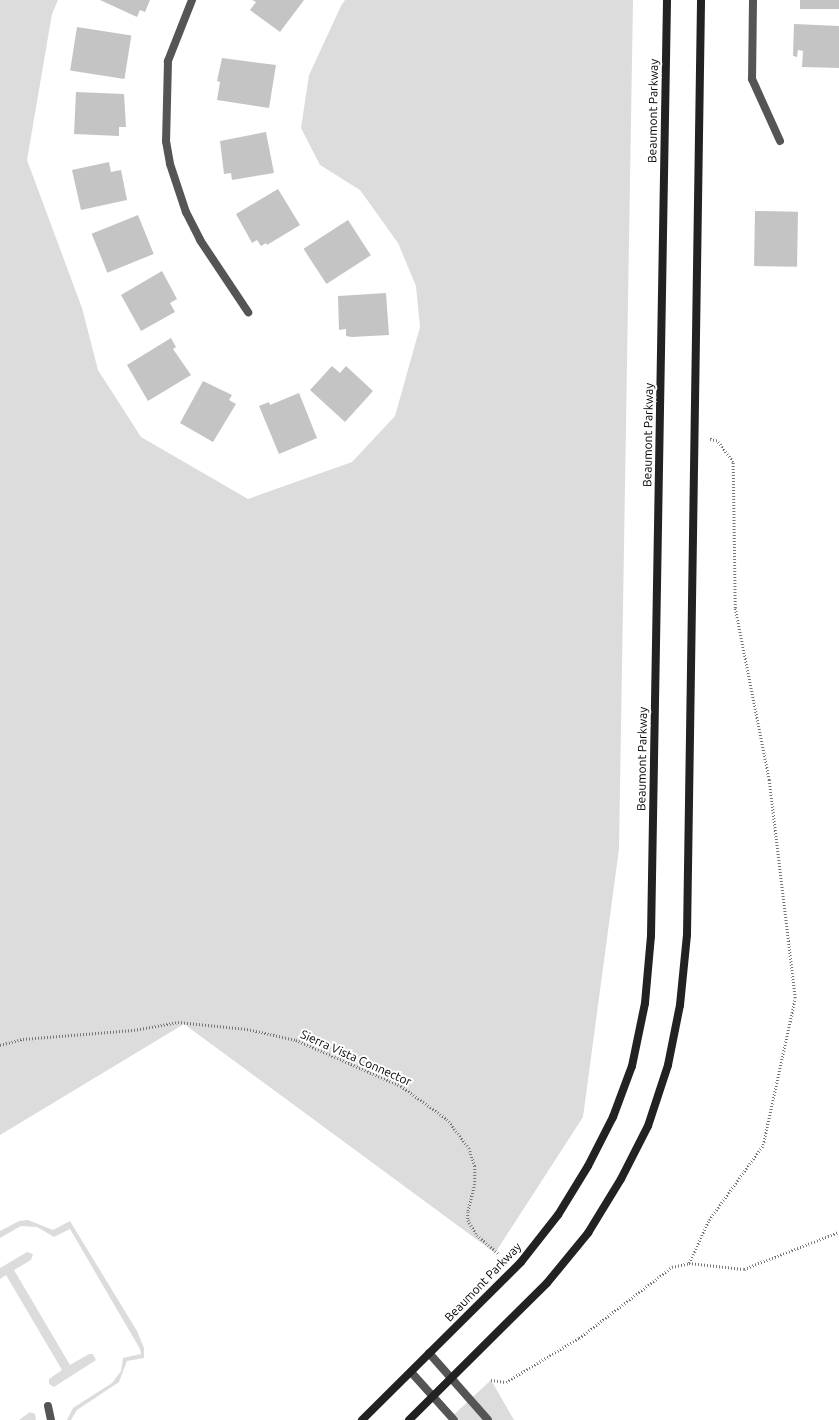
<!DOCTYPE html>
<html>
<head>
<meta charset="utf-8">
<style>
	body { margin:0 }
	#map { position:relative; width:839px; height:1420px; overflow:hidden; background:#fff; font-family:Ubuntu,sans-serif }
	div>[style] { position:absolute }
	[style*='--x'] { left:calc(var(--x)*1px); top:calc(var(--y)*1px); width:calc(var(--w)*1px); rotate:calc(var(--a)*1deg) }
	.green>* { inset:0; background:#dcdcdc }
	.building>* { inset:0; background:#c4c4c4; transform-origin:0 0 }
	.path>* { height:2.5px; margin-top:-1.25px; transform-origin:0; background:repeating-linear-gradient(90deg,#777 0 1px,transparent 0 3px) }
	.lane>* { height:8px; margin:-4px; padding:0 4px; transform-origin:4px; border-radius:4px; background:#555 }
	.street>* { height:8px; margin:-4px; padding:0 4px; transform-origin:4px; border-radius:4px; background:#555 }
	.secondary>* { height:8px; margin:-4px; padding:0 4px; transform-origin:4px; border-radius:4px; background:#222 }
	span { translate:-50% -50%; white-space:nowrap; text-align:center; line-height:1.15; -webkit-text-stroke:4px #fff; paint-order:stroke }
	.street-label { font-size:12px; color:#000 }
</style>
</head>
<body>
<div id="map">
	<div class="green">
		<i style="clip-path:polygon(0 0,58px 0,52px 14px,27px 160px,82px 308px,98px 370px,141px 437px,248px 499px,352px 462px,395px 416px,420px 327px,416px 286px,398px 243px,360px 190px,320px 165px,301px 128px,309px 75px,341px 6px,345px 0,633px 0,619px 849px,583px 1117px,495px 1253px,184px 1024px,0 1135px)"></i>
		<i style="clip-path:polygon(28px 1220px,53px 1230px,70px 1221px,137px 1331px,144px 1348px,144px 1358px,127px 1361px,119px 1382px,77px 1410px,71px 1420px,67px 1420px,73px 1408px,112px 1383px,121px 1371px,123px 1358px,141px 1354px,140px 1349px,70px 1229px,54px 1237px,37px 1227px,21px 1226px,0 1238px,0 1231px,19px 1221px)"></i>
		<i style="clip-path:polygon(27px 1252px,33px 1254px,31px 1260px,14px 1270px,70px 1365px,89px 1354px,93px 1354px,96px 1360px,54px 1387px,49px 1384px,49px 1379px,62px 1370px,6px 1275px,0 1279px,0 1268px)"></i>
		<i style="clip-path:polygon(491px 1380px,514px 1420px,448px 1420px)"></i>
		<i style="clip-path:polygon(30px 1412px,35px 1414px,36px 1420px,19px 1420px)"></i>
	</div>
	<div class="building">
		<i style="clip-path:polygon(100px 0,150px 0,145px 12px,140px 10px,137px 17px)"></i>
		<i style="clip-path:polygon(252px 0,304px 0,280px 32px,250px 10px,256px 2px)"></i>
		<i style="left:800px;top:0;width:39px;height:9px"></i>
		<i style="clip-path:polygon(794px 24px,839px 26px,839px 68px,802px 67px,803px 51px,798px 50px,797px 57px,793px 56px)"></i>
		<i style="left:77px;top:27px;width:55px;height:44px;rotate:9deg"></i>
		<i style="clip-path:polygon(222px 58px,276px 65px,269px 108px,217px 100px,220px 82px,217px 81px)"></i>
		<i style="clip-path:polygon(76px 92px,124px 94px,126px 127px,119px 127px,119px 136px,74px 134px)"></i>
		<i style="clip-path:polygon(266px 132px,274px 173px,232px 180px,231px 173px,224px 174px,220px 141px)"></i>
		<i style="clip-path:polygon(109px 162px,111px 172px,121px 170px,127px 200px,81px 210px,72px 170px)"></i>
		<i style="clip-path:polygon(278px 189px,300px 225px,267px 245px,266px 243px,261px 246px,257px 240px,252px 243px,236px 214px)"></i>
		<i style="left:755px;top:211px;width:43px;height:55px;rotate:1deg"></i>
		<i style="left:138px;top:215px;width:42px;height:50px;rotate:68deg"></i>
		<i style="left:348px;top:220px;width:42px;height:53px;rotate:57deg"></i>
		<i style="clip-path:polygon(162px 271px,177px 299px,170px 303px,175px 312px,141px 331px,121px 295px)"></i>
		<i style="clip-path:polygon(386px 293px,389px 335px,352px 337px,346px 336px,346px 329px,339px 330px,338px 296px)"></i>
		<i style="clip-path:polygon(171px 338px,176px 347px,173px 349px,191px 375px,148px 401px,127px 365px)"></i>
		<i style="clip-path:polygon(332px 366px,340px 373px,346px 366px,373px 391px,345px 422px,310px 390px)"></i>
		<i style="clip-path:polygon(203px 381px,232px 395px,229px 400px,236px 404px,213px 442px,180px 423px)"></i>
		<i style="clip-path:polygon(299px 393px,317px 438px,279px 454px,259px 406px,269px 402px,270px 405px)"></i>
	</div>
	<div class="path">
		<i style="--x:0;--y:1045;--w:24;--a:-15"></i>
		<i style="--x:23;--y:1039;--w:111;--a:-4.6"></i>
		<i style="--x:134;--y:1030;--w:45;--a:-10.3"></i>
		<i style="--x:178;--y:1022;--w:69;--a:5.8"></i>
		<i style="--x:247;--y:1029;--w:50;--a:12.7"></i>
		<i style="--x:296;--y:1040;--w:115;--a:23.7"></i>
		<i style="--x:401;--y:1086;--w:57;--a:35.7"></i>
		<i style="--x:447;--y:1119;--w:36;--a:53"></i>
		<i style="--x:469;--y:1148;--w:19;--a:72"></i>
		<i style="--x:475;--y:1166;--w:18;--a:90"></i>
		<i style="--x:475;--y:1184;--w:29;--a:104"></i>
		<i style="--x:468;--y:1212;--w:8;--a:90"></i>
		<i style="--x:468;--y:1220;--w:17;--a:59"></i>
		<i style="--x:477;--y:1235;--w:29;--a:41"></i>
		<i style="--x:689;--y:1263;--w:47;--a:-65.1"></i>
		<i style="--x:709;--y:1220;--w:92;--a:-54.2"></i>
		<i style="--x:763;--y:1145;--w:150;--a:-77.7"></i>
		<i style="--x:795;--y:998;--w:220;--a:-96.8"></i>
		<i style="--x:769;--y:780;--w:175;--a:-101.2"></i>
		<i style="--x:735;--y:608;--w:146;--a:-90.8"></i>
		<i style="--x:733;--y:462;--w:26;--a:-127"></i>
		<i style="--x:717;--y:441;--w:8;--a:-166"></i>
		<i style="--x:491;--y:1380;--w:15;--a:8"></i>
		<i style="--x:506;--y:1382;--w:85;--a:-31.1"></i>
		<i style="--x:579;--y:1338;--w:117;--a:-37.4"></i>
		<i style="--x:672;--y:1267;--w:17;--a:-13"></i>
		<i style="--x:689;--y:1263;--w:55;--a:6.2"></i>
		<i style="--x:744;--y:1269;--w:102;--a:-21.3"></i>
	</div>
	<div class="lane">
		<i style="--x:48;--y:1406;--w:14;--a:78"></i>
	</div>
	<div class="street">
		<i style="--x:192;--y:0;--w:66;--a:111.5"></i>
		<i style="--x:168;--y:61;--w:80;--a:91.4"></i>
		<i style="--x:166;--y:141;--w:23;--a:80"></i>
		<i style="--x:170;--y:164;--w:51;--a:71.6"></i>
		<i style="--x:186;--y:212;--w:31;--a:63"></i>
		<i style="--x:200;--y:240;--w:87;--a:56.3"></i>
		<i style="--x:753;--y:0;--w:79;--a:90.7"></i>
		<i style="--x:752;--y:79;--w:68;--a:65.7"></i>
		<i style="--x:429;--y:1353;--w:89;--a:48.6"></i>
		<i style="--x:411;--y:1372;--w:64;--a:48.1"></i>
	</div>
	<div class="secondary">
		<i style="--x:362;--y:1420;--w:224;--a:-44.8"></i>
		<i style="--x:521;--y:1262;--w:60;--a:-51.8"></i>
		<i style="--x:558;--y:1215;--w:57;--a:-58.5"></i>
		<i style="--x:588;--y:1166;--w:55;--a:-63"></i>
		<i style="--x:613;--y:1117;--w:54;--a:-69.6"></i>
		<i style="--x:632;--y:1066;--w:64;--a:-78.3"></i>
		<i style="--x:645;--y:1003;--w:67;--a:-84.9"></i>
		<i style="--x:651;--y:936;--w:936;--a:-89.02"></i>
		<i style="--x:409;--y:1420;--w:194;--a:-44.8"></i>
		<i style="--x:547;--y:1283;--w:65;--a:-50.6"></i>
		<i style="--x:588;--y:1233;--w:63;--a:-58.6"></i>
		<i style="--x:621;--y:1179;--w:59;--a:-63"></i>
		<i style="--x:648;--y:1126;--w:64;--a:-71.8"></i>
		<i style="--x:668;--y:1065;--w:61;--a:-78.7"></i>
		<i style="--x:680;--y:1005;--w:70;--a:-84.3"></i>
		<i style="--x:687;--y:935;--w:935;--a:-89.14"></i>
	</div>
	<div class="street-label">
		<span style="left:653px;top:111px;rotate:-89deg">Beaumont Parkway</span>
		<span style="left:648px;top:435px;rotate:-89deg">Beaumont Parkway</span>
		<span style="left:642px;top:759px;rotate:-89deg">Beaumont Parkway</span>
		<span style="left:356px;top:1058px;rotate:24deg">Sierra Vista Connector</span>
		<span style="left:483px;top:1282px;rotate:-46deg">Beaumont Parkway</span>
	</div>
</div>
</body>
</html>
